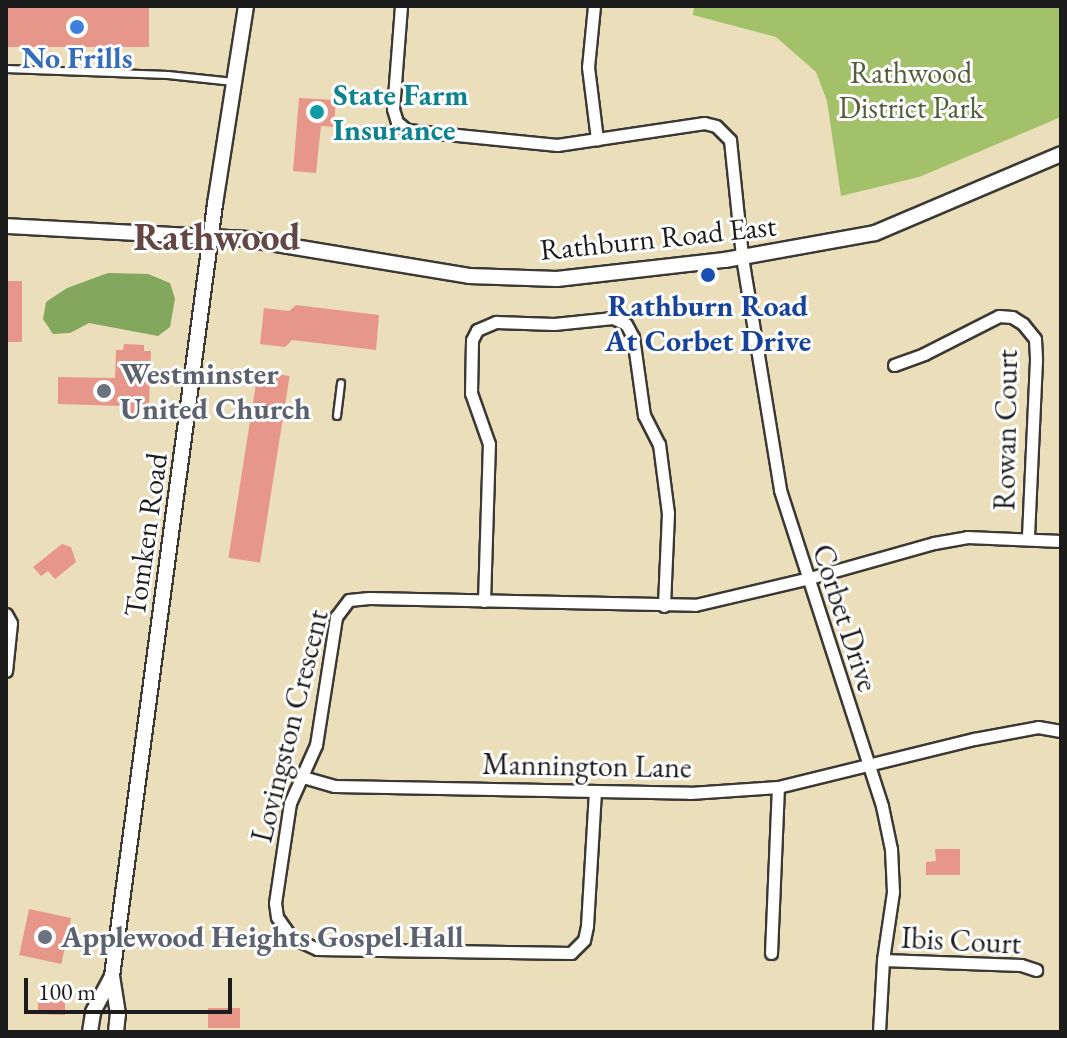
<!DOCTYPE html>
<html>
<head>
<meta charset="utf-8">
<style>
	body { margin:0 }
	#map { position:relative; width:1067px; height:1038px; overflow:hidden; background:#ebdeba; font-family:"EB Garamond",serif }
	div>[style] { position:absolute }
	[style*='--x'] { left:calc(var(--x)*1px); top:calc(var(--y)*1px); width:calc(var(--w)*1px); rotate:calc(var(--a)*1deg) }
	.green>* { inset:0; background:#a3c169 }
	.forest>* { inset:0; background:#82a75d }
	.building>* { inset:0; background:#e69789; transform-origin:0 0 }
	.roads { filter:drop-shadow(2px 0 #3b3934) drop-shadow(-2px 0 #3b3934) drop-shadow(0 2px #3b3934) drop-shadow(0 -2px #3b3934) }
	.service>* { height:6px; margin:-3px; padding:0 3px; transform-origin:3px; border-radius:3px; background:#fff }
	.minor>* { height:11px; margin:-5.5px; padding:0 5.5px; transform-origin:5.5px; border-radius:5.5px; background:#fff }
	.tertiary>* { height:14px; margin:-7px; padding:0 7px; transform-origin:7px; border-radius:7px; background:#fff }
	.dots>* { width:22px; height:22px; translate:-50% -50%; box-sizing:border-box; border:4px solid #fff; border-radius:50% }
	span { translate:-50% -50%; white-space:nowrap; text-align:center; line-height:1.15; -webkit-text-stroke:6px #fff; paint-order:stroke }
	.shop-label { font-size:30px; color:#366cbe; font-weight:700 }
	.park-label { font-size:30px; color:#525e3b }
	.culture-label { font-size:30px; color:#0d838f; font-weight:700 }
	.left { translate:0 -50%; text-align:left }
	.street-label { font-size:30px; color:#1c1c1c }
	.transit-label { font-size:30px; color:#164399; font-weight:700 }
	.worship-label { font-size:30px; color:#5b616d; font-weight:700 }
	.district-label { font-size:38px; color:#634742; font-weight:700 }
	.frame { position:absolute; inset:0; border:8px solid #1c1c1c; pointer-events:none }
	.scale { position:absolute; left:24px; top:978px; width:208px; height:36px; box-sizing:border-box; border:4px solid #1c1c1c; border-top:0; padding-left:10px; font-size:24px; line-height:28px; white-space:nowrap; color:#1c1c1c; -webkit-text-stroke:6px #fff; paint-order:stroke }
</style>
</head>
<body>
<div id="map">
	<div class="green">
		<i style="clip-path:polygon(694px 6px,1061px 6px,1061px 117px,919px 177px,841px 196px,827px 101px,816px 72px,776px 37px,693px 15px)"></i>
	</div>
	<div class="forest">
		<i style="clip-path:polygon(108px 273px,148px 274px,170px 283px,175px 299px,170px 327px,158px 336px,89px 323px,70px 333px,53px 334px,43px 319px,46px 302px,67px 288px)"></i>
	</div>
	<div class="building">
		<i style="left:6px;top:6px;width:143px;height:41px"></i>
		<i style="clip-path:polygon(299px 98px,336px 100px,334px 127px,321px 126px,316px 173px,293px 171px)"></i>
		<i style="left:6px;top:281px;width:16px;height:61px"></i>
		<i style="clip-path:polygon(296px 305px,379px 315px,376px 350px,292px 340px,285px 347px,260px 344px,264px 308px,289px 311px)"></i>
		<i style="clip-path:polygon(124px 344px,144px 345px,144px 351px,151px 351px,149px 407px,143px 407px,142px 413px,122px 413px,122px 406px,58px 404px,58px 377px,115px 378px,116px 350px,123px 350px)"></i>
		<i style="left:258px;top:371px;width:32px;height:189px;rotate:9deg"></i>
		<i style="clip-path:polygon(62px 544px,71px 547px,76px 562px,55px 579px,48px 571px,41px 576px,33px 567px)"></i>
		<i style="clip-path:polygon(935px 849px,960px 849px,960px 875px,926px 875px,926px 862px,936px 861px)"></i>
		<i style="left:29px;top:909px;width:43px;height:47px;rotate:12deg"></i>
		<i style="clip-path:polygon(50px 992px,65px 992px,65px 1015px,38px 1014px,38px 999px,50px 999px)"></i>
		<i style="left:208px;top:1008px;width:32px;height:20px"></i>
	</div>
	<div class="roads">
		<div class="service">
			<i style="--x:6;--y:69;--w:162;--a:2.1"></i>
			<i style="--x:168;--y:75;--w:66;--a:6.1"></i>
			<i style="--x:337;--y:416;--w:33;--a:-83"></i>
		</div>
		<div class="minor">
			<i style="--x:401;--y:6;--w:103;--a:94.4"></i>
			<i style="--x:393;--y:109;--w:14;--a:73"></i>
			<i style="--x:397;--y:122;--w:13;--a:39"></i>
			<i style="--x:407;--y:130;--w:151;--a:5.7"></i>
			<i style="--x:557;--y:145;--w:149;--a:-8.5"></i>
			<i style="--x:704;--y:123;--w:12;--a:14"></i>
			<i style="--x:716;--y:126;--w:20;--a:45"></i>
			<i style="--x:730;--y:140;--w:118;--a:84.1"></i>
			<i style="--x:742;--y:257;--w:236;--a:80.7"></i>
			<i style="--x:780;--y:490;--w:332;--a:72.1"></i>
			<i style="--x:882;--y:806;--w:44;--a:78.2"></i>
			<i style="--x:891;--y:849;--w:43;--a:87.3"></i>
			<i style="--x:893;--y:892;--w:69;--a:98.4"></i>
			<i style="--x:883;--y:960;--w:72;--a:93.2"></i>
			<i style="--x:594;--y:6;--w:61;--a:95.6"></i>
			<i style="--x:588;--y:67;--w:73;--a:82.9"></i>
			<i style="--x:894;--y:365;--w:32;--a:-20"></i>
			<i style="--x:924;--y:354;--w:84;--a:-26.9"></i>
			<i style="--x:999;--y:316;--w:13;--a:4"></i>
			<i style="--x:1012;--y:317;--w:13;--a:32"></i>
			<i style="--x:1023;--y:324;--w:19;--a:51"></i>
			<i style="--x:1035;--y:339;--w:21;--a:87"></i>
			<i style="--x:1036;--y:360;--w:179;--a:92.6"></i>
			<i style="--x:484;--y:601;--w:157;--a:-88.2"></i>
			<i style="--x:489;--y:444;--w:54;--a:-109.4"></i>
			<i style="--x:471;--y:393;--w:53;--a:-88.9"></i>
			<i style="--x:472;--y:340;--w:11;--a:-63"></i>
			<i style="--x:477;--y:330;--w:21;--a:-23"></i>
			<i style="--x:496;--y:322;--w:58;--a:2"></i>
			<i style="--x:554;--y:324;--w:59;--a:-5.8"></i>
			<i style="--x:613;--y:318;--w:14;--a:25"></i>
			<i style="--x:626;--y:324;--w:15;--a:62"></i>
			<i style="--x:633;--y:337;--w:79;--a:82"></i>
			<i style="--x:644;--y:415;--w:33;--a:63"></i>
			<i style="--x:659;--y:444;--w:70;--a:82.6"></i>
			<i style="--x:668;--y:513;--w:93;--a:92.5"></i>
			<i style="--x:6;--y:614;--w:10;--a:61"></i>
			<i style="--x:11;--y:623;--w:48;--a:95.9"></i>
			<i style="--x:303;--y:777;--w:33;--a:16"></i>
			<i style="--x:335;--y:786;--w:355;--a:1.1"></i>
			<i style="--x:690;--y:793;--w:88;--a:-3.9"></i>
			<i style="--x:778;--y:787;--w:202;--a:-13.8"></i>
			<i style="--x:974;--y:739;--w:65;--a:-10.6"></i>
			<i style="--x:1038;--y:727;--w:23;--a:10"></i>
			<i style="--x:595;--y:791;--w:135;--a:93.4"></i>
			<i style="--x:587;--y:926;--w:14;--a:102"></i>
			<i style="--x:584;--y:940;--w:18;--a:135"></i>
			<i style="--x:571;--y:953;--w:254;--a:-179.1"></i>
			<i style="--x:317;--y:949;--w:29;--a:-155"></i>
			<i style="--x:291;--y:937;--w:24;--a:-125"></i>
			<i style="--x:277;--y:917;--w:14;--a:-98"></i>
			<i style="--x:275;--y:903;--w:101;--a:-81.5"></i>
			<i style="--x:290;--y:803;--w:64;--a:-65.9"></i>
			<i style="--x:316;--y:745;--w:130;--a:-81.1"></i>
			<i style="--x:336;--y:617;--w:21;--a:-53"></i>
			<i style="--x:349;--y:600;--w:20;--a:-6"></i>
			<i style="--x:369;--y:598;--w:326;--a:1.2"></i>
			<i style="--x:695;--y:605;--w:114;--a:-13.2"></i>
			<i style="--x:806;--y:579;--w:133;--a:-15.7"></i>
			<i style="--x:934;--y:543;--w:34;--a:-10"></i>
			<i style="--x:967;--y:537;--w:94;--a:2.4"></i>
			<i style="--x:771;--y:953;--w:166;--a:-87.6"></i>
			<i style="--x:883;--y:960;--w:138;--a:2.1"></i>
			<i style="--x:1021;--y:965;--w:16;--a:18"></i>
		</div>
		<div class="tertiary">
			<i style="--x:6;--y:226;--w:240;--a:3.1"></i>
			<i style="--x:246;--y:239;--w:226;--a:9.4"></i>
			<i style="--x:469;--y:276;--w:88;--a:2"></i>
			<i style="--x:557;--y:279;--w:169;--a:-6.5"></i>
			<i style="--x:725;--y:260;--w:152;--a:-10.2"></i>
			<i style="--x:875;--y:233;--w:202;--a:-23"></i>
			<i style="--x:90;--y:1032;--w:20;--a:-81"></i>
			<i style="--x:93;--y:1012;--w:40;--a:-62"></i>
			<i style="--x:116;--y:1032;--w:18;--a:-84"></i>
			<i style="--x:118;--y:1014;--w:38;--a:-99"></i>
			<i style="--x:112;--y:976;--w:779;--a:-82.4"></i>
			<i style="--x:215;--y:204;--w:200;--a:-81.1"></i>
		</div>
	</div>
	<div class="dots">
		<i style="left:77px;top:27px;background:#3f7fe0"></i>
		<i style="left:317px;top:112px;background:#0f9aa8"></i>
		<i style="left:708px;top:275px;background:#1a4fb4"></i>
		<i style="left:104px;top:391px;background:#6b7280"></i>
		<i style="left:45px;top:937px;background:#6b7280"></i>
	</div>
	<div class="shop-label">
		<span style="left:77px;top:58px">No Frills</span>
	</div>
	<div class="park-label">
		<span style="left:911px;top:90px">Rathwood<br>District Park</span>
	</div>
	<div class="culture-label">
		<span class="left" style="left:333px;top:112px">State Farm<br>Insurance</span>
	</div>
	<div class="street-label">
		<span style="left:658px;top:238px;rotate:-6deg">Rathburn Road East</span>
		<span style="left:1006px;top:430px;rotate:-89deg">Rowan Court</span>
		<span style="left:146px;top:535px;rotate:-82deg">Tomken Road</span>
		<span style="left:845px;top:618px;rotate:72deg">Corbet Drive</span>
		<span style="left:290px;top:726px;rotate:-76deg">Lovingston Crescent</span>
		<span style="left:587px;top:766px;rotate:1deg">Mannington Lane</span>
		<span style="left:961px;top:941px;rotate:3deg">Ibis Court</span>
	</div>
	<div class="transit-label">
		<span style="left:708px;top:323px">Rathburn Road<br>At Corbet Drive</span>
	</div>
	<div class="worship-label">
		<span class="left" style="left:120px;top:391px">Westminster<br>United Church</span>
		<span class="left" style="left:61px;top:937px">Applewood Heights Gospel Hall</span>
	</div>
	<div class="district-label">
		<span style="left:217px;top:237px">Rathwood</span>
	</div>
	<div class="frame"></div>
	<div class="scale">100 m</div>
</div>
</body>
</html>
